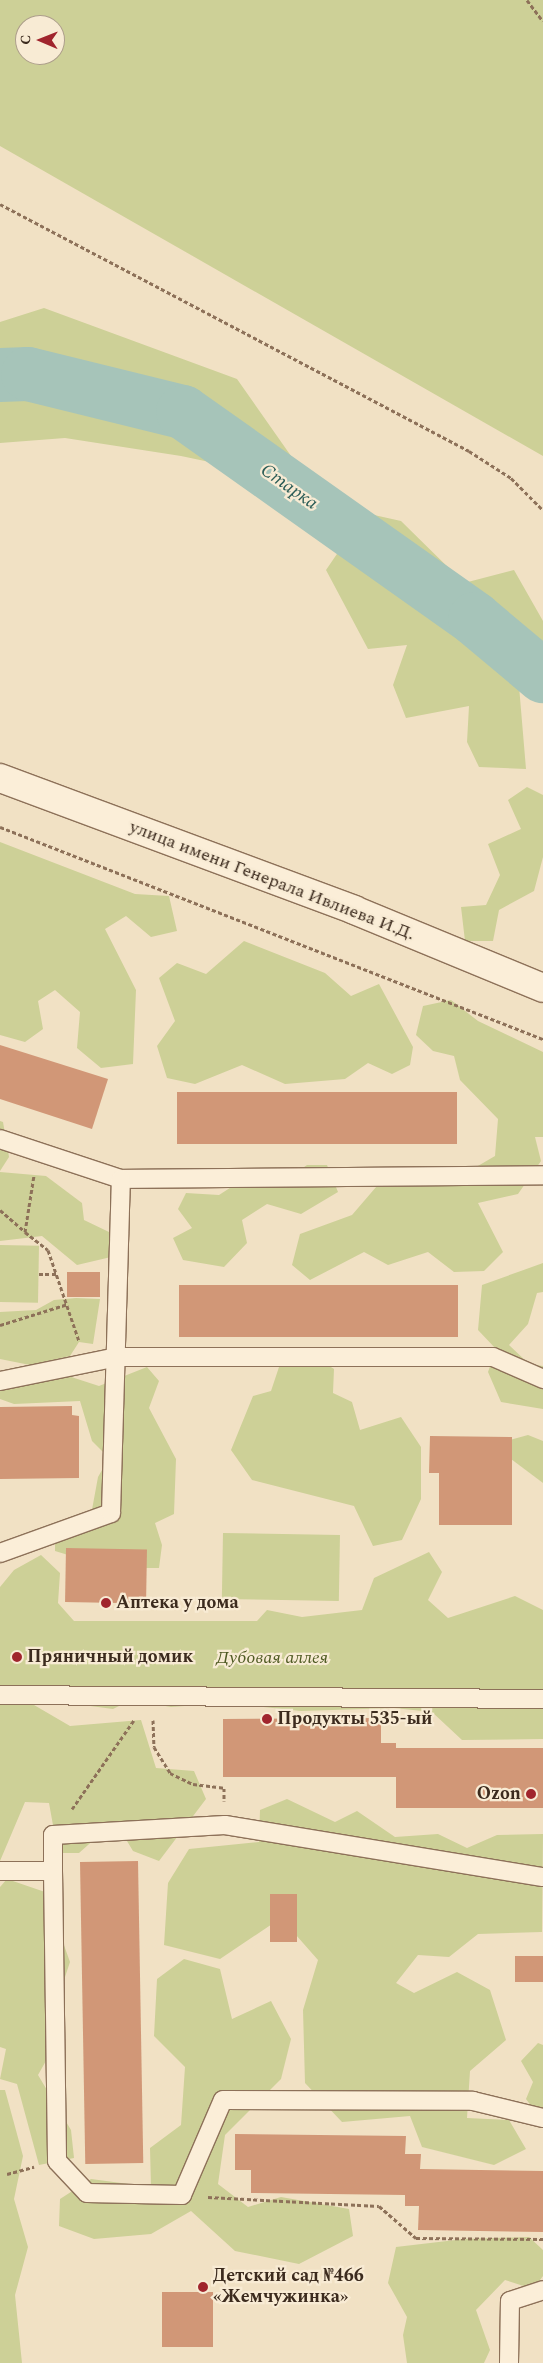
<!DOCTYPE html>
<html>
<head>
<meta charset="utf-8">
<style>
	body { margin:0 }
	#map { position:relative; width:543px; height:2363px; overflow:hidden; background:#f1e1c4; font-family:Spectral,serif }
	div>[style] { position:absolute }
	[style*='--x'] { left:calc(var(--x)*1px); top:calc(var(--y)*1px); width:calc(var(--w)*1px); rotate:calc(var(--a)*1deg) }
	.green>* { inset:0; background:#cdd097; transform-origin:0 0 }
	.river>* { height:54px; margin:-27px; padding:0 27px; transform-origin:27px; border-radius:27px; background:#a6c4b9 }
	.building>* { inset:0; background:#d19777; transform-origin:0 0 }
	.path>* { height:3px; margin-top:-1.5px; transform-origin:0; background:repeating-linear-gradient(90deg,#8d7159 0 4px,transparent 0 6.5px) }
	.roads { filter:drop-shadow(1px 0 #8d7159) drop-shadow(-1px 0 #8d7159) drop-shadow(0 1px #8d7159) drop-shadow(0 -1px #8d7159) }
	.lane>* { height:18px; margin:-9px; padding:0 9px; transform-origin:9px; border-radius:9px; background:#fbeed8 }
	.secondary>* { height:28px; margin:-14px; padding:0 14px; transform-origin:14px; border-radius:14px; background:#fbeed8 }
	.dots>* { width:14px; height:14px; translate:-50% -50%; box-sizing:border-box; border:2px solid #f8ebd4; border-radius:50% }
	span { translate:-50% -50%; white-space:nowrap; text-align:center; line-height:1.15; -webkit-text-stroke:4.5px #f8ebd4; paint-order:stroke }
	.street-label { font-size:18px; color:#3c2b1e }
	.poi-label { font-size:18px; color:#3c2b1e; font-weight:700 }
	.left { translate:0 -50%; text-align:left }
	.right { translate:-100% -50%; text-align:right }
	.park-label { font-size:18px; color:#4f5a23; font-style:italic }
	.water-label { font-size:19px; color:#2c5d57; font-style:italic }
	.north { position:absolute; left:15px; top:15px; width:50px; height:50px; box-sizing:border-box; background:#f8ebd4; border:1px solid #ad9e8b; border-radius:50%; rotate:271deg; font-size:14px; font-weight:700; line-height:20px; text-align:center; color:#3c2b1e }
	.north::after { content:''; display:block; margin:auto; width:18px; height:22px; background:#a0252d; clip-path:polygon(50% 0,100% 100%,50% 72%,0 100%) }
</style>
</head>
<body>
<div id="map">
	<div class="green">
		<i style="clip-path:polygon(evenodd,0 0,543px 0,543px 456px,0 146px,0 0,25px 25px,55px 25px,55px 55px,25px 55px,25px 25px)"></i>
		<i style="clip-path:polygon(44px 308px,237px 379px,310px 483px,181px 456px,65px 438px,0 443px,0 322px)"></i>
		<i style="clip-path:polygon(365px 513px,401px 521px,464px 583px,514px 570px,543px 621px,543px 663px,519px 686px,526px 769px,479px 767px,467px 742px,469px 706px,406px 718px,393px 685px,407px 645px,368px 649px,326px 570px)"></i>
		<i style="clip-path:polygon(527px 787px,543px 795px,543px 857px,534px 891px,499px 910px,493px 941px,465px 941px,461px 907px,486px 905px,500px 875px,488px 844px,521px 829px,508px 800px)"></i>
		<i style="clip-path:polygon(0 842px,135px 894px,169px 896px,177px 931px,151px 937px,126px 916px,105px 929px,136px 990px,133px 1064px,101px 1068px,77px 1048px,80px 1012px,55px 990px,38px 1001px,43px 1029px,25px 1042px,0 1035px)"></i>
		<i style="clip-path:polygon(244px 941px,325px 973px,351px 996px,379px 984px,413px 1047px,410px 1065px,392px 1074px,368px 1063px,345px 1079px,285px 1084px,242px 1065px,195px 1084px,167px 1078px,157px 1046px,175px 1021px,159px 978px,177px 963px,206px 974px)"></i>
		<i style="clip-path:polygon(451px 1000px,478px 1021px,543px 1052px,543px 1137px,535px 1137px,541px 1161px,518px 1194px,478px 1203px,503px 1252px,484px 1271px,454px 1272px,428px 1252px,388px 1265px,364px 1252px,310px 1280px,292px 1265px,300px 1234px,352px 1215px,389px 1172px,447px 1184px,495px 1156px,498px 1119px,460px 1080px,454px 1056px,433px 1051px,416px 1035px,423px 1006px)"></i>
		<i style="clip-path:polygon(0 1121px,3px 1122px,9px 1157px,0 1171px)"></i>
		<i style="clip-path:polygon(307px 1165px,327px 1165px,338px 1192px,301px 1214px,267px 1204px,242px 1220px,247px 1243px,224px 1267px,183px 1260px,173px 1238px,192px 1228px,178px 1209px,186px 1193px,219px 1195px,253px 1173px,281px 1183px)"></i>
		<i style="clip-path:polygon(0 1172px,46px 1176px,82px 1203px,84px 1220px,109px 1232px,111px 1257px,77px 1265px,42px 1236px,0 1241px)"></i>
		<i style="left:0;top:1245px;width:39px;height:57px;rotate:1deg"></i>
		<i style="clip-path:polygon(543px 1263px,543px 1292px,537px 1293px,528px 1324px,509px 1345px,529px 1364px,543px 1366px,543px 1409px,501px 1402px,488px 1372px,496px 1349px,478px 1330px,482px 1285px)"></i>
		<i style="clip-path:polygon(76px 1298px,100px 1299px,93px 1344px,79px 1342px,70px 1356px,30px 1365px,0 1359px,0 1312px,36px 1310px,54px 1300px)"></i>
		<i style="clip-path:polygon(309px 1353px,334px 1369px,333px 1393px,352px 1402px,360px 1430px,401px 1417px,421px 1447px,421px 1499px,402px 1540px,373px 1546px,354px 1506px,252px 1480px,231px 1450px,253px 1396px,271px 1391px,280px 1364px)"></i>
		<i style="clip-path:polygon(147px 1367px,159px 1381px,149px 1408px,176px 1459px,174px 1514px,155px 1523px,162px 1545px,159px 1568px,111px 1568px,55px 1551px,55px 1540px,89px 1526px,98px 1477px,109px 1458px,92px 1441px,80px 1401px,14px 1404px,0 1399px,0 1389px,62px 1374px,99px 1386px)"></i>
		<i style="clip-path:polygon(528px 1435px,543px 1441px,543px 1483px,507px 1456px,506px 1441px)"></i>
		<i style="left:223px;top:1533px;width:117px;height:66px;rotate:1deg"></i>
		<i style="clip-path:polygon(429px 1552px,442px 1572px,428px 1600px,448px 1618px,515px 1596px,543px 1610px,543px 1739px,462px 1740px,432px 1712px,394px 1708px,301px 1711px,224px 1703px,171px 1707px,131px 1700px,113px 1709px,0 1694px,0 1587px,14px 1570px,41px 1555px,60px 1573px,58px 1603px,74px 1621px,257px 1621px,267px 1610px,302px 1617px,362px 1610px,374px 1578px)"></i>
		<i style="clip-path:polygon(0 1703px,34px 1705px,70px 1726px,141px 1720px,156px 1768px,194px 1771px,206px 1799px,159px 1861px,133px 1851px,115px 1821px,79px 1853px,58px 1853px,49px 1803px,25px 1802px,0 1861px)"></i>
		<i style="clip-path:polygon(287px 1799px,335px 1822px,357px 1811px,395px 1837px,438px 1834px,467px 1848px,497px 1835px,543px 1834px,542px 1932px,478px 1934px,449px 1957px,418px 1955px,396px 1983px,414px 1993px,457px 1972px,490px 1990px,506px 2040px,470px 2071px,467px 2118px,509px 2120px,526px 2149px,494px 2165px,422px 2147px,410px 2116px,342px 2122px,305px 2083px,303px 2010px,318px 1960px,281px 1918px,220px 1959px,164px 1945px,168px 1883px,189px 1849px,259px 1842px,260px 1810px)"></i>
		<i style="clip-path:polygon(7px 1879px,45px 1892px,70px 1962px,60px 1992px,64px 2029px,38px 2075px,71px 2130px,74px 2158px,39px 2165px,17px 2084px,0 2079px,6px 2049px,0 2047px,0 1887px)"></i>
		<i style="clip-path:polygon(184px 1959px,220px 1969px,232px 2019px,271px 2001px,291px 2039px,281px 2079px,225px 2135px,218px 2184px,248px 2207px,281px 2197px,349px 2209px,353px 2236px,299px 2264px,235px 2251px,191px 2211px,151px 2234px,94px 2239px,59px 2226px,60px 2199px,91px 2179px,151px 2187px,150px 2148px,181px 2125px,185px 2067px,154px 2036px,157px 1979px)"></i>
		<i style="clip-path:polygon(538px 2043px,543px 2045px,543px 2122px,526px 2099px,533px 2082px,521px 2061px)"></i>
		<i style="clip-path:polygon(0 2090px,5px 2090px,23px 2156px,14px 2199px,28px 2247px,15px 2295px,22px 2363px,0 2363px)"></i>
		<i style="clip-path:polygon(529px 2237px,543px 2250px,543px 2276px,533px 2289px,505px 2280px,476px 2310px,490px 2350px,484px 2363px,407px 2363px,403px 2335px,407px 2317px,388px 2283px,396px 2247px,464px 2239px)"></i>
	</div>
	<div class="river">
		<i style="--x:0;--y:375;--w:28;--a:-2"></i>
		<i style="--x:28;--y:374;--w:160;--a:13.8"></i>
		<i style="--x:183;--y:412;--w:358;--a:35.3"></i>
		<i style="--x:475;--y:619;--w:89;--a:40"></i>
	</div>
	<div class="building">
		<i style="clip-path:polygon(0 1045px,108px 1079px,92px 1129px,0 1099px)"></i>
		<i style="left:457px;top:1092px;width:52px;height:280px;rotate:90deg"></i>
		<i style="left:67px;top:1272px;width:33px;height:25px"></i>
		<i style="left:458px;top:1285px;width:52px;height:279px;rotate:90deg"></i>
		<i style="clip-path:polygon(72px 1406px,72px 1415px,79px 1416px,79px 1478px,0 1479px,0 1407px)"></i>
		<i style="clip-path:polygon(430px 1436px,512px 1437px,512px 1525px,439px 1525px,439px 1473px,429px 1473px)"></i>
		<i style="left:66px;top:1548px;width:81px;height:54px;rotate:1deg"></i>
		<i style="clip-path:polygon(381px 1718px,381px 1743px,396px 1743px,396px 1748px,543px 1748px,543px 1808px,396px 1808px,396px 1777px,223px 1777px,223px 1719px)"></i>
		<i style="left:138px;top:1861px;width:302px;height:58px;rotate:89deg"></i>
		<i style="left:270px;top:1894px;width:27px;height:48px"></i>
		<i style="left:515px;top:1956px;width:28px;height:26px"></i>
		<i style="clip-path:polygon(235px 2134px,406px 2136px,405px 2154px,421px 2154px,420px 2169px,543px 2171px,543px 2232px,418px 2230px,419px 2206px,405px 2206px,405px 2195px,251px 2193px,251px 2170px,235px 2170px)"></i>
		<i style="left:162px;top:2292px;width:51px;height:55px"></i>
	</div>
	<div class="path">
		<i style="--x:527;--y:0;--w:26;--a:53"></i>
		<i style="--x:0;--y:204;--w:530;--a:27.77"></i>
		<i style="--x:469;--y:451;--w:50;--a:32.7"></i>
		<i style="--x:511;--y:478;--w:45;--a:45"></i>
		<i style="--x:0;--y:827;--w:583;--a:21.33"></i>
		<i style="--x:0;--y:1210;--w:33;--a:41"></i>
		<i style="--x:25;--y:1232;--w:58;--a:-81"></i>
		<i style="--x:25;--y:1232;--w:29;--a:38"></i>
		<i style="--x:48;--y:1250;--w:96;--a:71.2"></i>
		<i style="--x:39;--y:1274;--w:18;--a:0"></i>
		<i style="--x:0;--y:1325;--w:71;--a:-17.2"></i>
		<i style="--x:153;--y:1720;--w:27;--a:88"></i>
		<i style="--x:154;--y:1747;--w:31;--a:58"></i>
		<i style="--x:170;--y:1773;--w:25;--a:26"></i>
		<i style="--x:193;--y:1784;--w:31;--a:7"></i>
		<i style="--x:224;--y:1788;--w:13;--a:90"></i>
		<i style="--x:72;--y:1809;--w:108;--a:-55.1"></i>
		<i style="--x:7;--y:2174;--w:28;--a:-15"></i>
		<i style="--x:208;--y:2197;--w:171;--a:3"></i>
		<i style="--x:379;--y:2206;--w:49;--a:40.9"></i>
		<i style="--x:416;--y:2238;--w:127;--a:0.5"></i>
	</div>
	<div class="roads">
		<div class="lane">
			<i style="--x:0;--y:1139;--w:127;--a:18.3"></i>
			<i style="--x:121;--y:1179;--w:422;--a:-0.5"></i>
			<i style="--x:0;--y:1381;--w:119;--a:-11.6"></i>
			<i style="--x:117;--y:1357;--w:376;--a:0"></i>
			<i style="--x:493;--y:1357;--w:55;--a:23.7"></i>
			<i style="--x:0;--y:1553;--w:118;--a:-19.8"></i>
			<i style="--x:111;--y:1513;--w:334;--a:-88.3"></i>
			<i style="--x:0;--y:1695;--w:543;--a:0.42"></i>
			<i style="--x:0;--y:1871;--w:53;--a:0"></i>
			<i style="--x:53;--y:1871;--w:290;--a:89.2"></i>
			<i style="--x:57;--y:2161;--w:44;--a:46.8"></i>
			<i style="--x:87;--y:2193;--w:95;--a:1.2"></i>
			<i style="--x:182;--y:2195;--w:103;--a:-66.7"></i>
			<i style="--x:223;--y:2100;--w:250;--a:0.2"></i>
			<i style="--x:473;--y:2101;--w:72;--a:13.7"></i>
			<i style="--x:53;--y:1871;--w:36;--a:-90"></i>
			<i style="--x:53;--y:1835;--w:172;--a:-3.3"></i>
			<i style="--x:225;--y:1825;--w:322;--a:9.3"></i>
			<i style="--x:509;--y:2363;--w:62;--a:-89.1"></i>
			<i style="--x:510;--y:2301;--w:35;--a:-18"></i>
		</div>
		<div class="secondary">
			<i style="--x:0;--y:778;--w:378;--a:20.4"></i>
			<i style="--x:354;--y:910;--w:204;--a:22.4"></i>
		</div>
	</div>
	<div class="dots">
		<i style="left:106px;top:1603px;background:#a0252d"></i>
		<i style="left:17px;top:1657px;background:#a0252d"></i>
		<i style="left:267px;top:1719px;background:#a0252d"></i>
		<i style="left:531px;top:1794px;background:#a0252d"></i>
		<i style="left:203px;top:2287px;background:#a0252d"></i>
	</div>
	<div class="street-label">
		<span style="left:272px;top:881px;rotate:21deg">улица имени Генерала Ивлиева И.Д.</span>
	</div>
	<div class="poi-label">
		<span class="left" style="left:116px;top:1603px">Аптека у дома</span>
		<span class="left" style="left:27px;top:1657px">Пряничный домик</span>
		<span class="left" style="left:277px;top:1719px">Продукты 535-ый</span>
		<span class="right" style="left:521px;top:1794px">Ozon</span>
		<span class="left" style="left:213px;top:2287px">Детский сад №466<br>«Жемчужинка»</span>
	</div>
	<div class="park-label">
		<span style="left:272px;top:1658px">Дубовая аллея</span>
	</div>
	<div class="water-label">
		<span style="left:289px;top:487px;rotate:35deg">Старка</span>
	</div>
	<div class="north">С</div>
</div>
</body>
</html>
